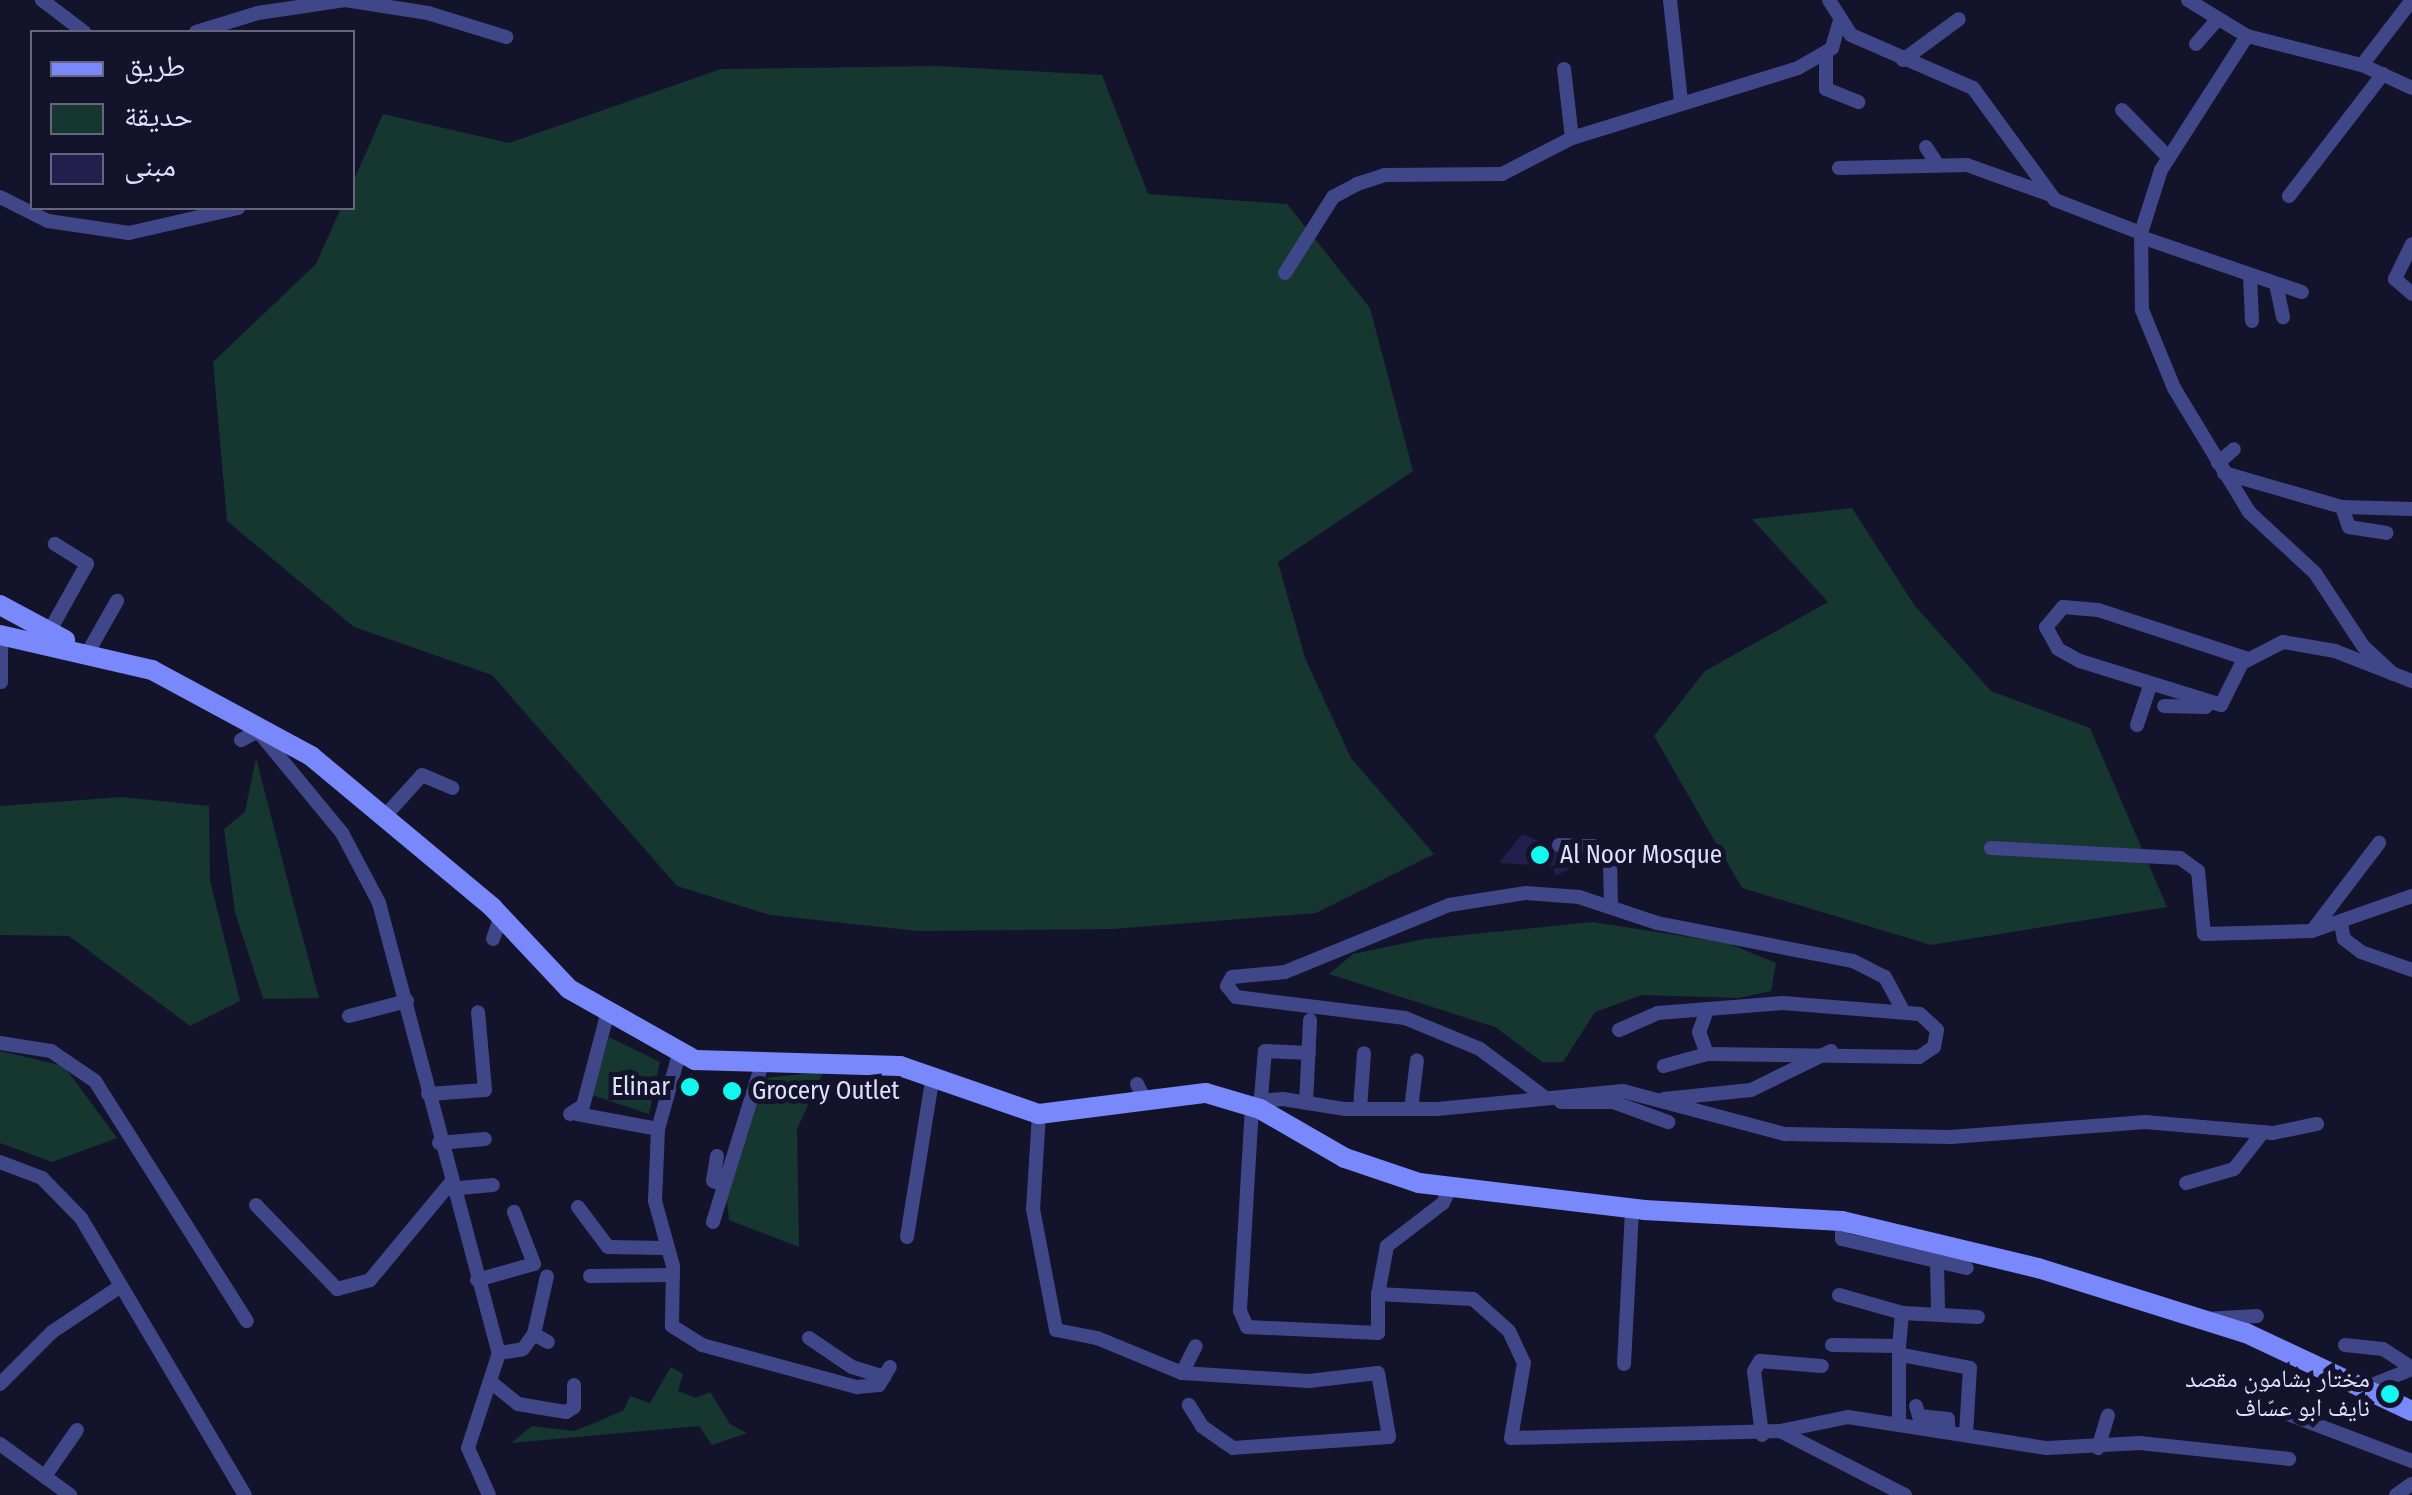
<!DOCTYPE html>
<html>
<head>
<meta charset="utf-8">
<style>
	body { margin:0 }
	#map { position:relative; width:2412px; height:1495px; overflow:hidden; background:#14132c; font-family:"Fira Sans Condensed","Noto Naskh Arabic",sans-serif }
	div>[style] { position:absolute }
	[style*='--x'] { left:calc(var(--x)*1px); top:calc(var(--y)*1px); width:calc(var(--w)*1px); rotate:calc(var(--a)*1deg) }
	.green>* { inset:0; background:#163630 }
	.building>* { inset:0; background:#221f4c }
	.minor>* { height:14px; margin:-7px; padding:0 7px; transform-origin:7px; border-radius:7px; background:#404789 }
	.secondary>* { height:20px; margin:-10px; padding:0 10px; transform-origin:10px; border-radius:10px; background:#7988fa }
	.dots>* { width:28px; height:28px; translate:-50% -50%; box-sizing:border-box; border:5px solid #14132c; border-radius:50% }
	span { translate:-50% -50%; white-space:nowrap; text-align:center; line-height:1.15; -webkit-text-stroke:10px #14132c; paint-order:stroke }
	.poi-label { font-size:25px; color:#dfdffe }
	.left { translate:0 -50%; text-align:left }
	.right { translate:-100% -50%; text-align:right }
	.legend { position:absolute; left:30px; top:30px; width:325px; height:180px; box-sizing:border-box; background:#14132c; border:2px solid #656580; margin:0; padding:12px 18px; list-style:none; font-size:30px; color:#dfdffe }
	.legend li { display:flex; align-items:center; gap:20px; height:50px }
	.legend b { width:50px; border:2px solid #656580 }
</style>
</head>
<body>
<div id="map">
	<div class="green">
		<i style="clip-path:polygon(938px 66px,1102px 75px,1148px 194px,1287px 204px,1370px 308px,1413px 471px,1278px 562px,1305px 658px,1351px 758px,1434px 854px,1316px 913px,1113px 929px,918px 931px,770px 915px,677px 886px,492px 675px,354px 627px,227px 521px,213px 362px,316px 264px,341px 208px,352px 208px,353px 182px,383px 114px,509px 143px,721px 69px)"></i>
		<i style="clip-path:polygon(1852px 508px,1915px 606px,1991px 691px,2090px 728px,2167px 907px,1931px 945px,1742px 888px,1654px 736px,1705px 671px,1828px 602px,1752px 519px)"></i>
		<i style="clip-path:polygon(256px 758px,295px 909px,319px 998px,263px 999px,235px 912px,224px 829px,245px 812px)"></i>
		<i style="clip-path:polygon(122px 797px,209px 806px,210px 881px,240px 1001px,190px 1026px,69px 936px,0 935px,0 806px)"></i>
		<i style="clip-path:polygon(1593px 922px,1727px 943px,1776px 963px,1771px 991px,1739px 998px,1642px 995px,1595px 1012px,1563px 1062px,1542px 1062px,1495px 1027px,1329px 974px,1353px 954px,1424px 939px)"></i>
		<i style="clip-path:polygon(609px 1037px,660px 1062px,649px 1114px,592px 1095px)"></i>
		<i style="clip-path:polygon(0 1051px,64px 1066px,117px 1138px,52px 1162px,0 1143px)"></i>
		<i style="clip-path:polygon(823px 1072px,797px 1129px,799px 1247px,729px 1220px,727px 1200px,763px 1078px)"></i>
		<i style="clip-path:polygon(671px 1367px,683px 1374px,678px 1391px,696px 1398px,710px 1392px,730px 1424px,747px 1433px,712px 1445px,699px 1426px,511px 1443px,532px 1426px,574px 1431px,597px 1422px,624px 1410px,630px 1396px,650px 1403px)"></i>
	</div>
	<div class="building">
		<i style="clip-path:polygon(1522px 834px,1574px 856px,1574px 867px,1555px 876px,1554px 866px,1499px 863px)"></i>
	</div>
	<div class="minor">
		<i style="--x:42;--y:0;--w:53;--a:37.3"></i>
		<i style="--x:345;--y:0;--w:84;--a:8.9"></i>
		<i style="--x:428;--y:13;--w:82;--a:17.1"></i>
		<i style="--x:1670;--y:0;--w:102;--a:83.8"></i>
		<i style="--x:1829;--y:0;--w:41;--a:57.8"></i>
		<i style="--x:1851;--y:35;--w:133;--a:23.5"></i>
		<i style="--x:1973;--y:88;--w:139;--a:53.8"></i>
		<i style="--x:2055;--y:200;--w:92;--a:21"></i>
		<i style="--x:2188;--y:0;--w:69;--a:31.4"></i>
		<i style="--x:2247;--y:36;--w:119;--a:14.2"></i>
		<i style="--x:2362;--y:65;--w:55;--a:24.7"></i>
		<i style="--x:196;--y:32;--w:65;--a:-17"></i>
		<i style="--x:258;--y:13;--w:88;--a:-8.5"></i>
		<i style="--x:2247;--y:36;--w:159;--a:122.7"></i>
		<i style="--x:2161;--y:170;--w:66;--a:107.6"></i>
		<i style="--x:2141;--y:233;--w:77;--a:89.3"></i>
		<i style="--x:2142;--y:310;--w:84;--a:67.7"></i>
		<i style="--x:2174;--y:388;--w:145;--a:58.8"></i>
		<i style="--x:2249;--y:512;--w:90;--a:42.7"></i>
		<i style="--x:2315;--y:573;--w:87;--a:56.7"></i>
		<i style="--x:2363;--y:646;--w:41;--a:43"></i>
		<i style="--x:2196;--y:44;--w:32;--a:-49"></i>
		<i style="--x:1826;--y:52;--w:37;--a:90"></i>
		<i style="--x:1826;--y:89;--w:35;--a:22"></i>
		<i style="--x:1903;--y:60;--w:69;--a:-36.2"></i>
		<i style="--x:2362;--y:65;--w:82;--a:-52.4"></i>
		<i style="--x:1564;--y:69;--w:69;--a:83.4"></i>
		<i style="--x:2122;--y:110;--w:67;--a:45.6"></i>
		<i style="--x:1926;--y:147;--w:20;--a:57"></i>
		<i style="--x:1839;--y:168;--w:128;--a:-1.3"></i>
		<i style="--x:1967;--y:165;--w:86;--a:19.7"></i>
		<i style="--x:2289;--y:196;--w:154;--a:-52.4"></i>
		<i style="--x:0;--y:197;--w:54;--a:26.6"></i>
		<i style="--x:48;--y:221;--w:82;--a:8.4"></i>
		<i style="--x:129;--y:233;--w:112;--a:-12.9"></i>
		<i style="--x:2141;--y:237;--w:170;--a:18.9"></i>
		<i style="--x:2412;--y:244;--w:39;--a:116"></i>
		<i style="--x:2395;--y:279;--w:23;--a:41"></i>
		<i style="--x:1285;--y:273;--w:90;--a:-57.7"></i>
		<i style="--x:1333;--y:197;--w:27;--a:-28"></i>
		<i style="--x:1357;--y:184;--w:29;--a:-18"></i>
		<i style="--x:1385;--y:175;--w:117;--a:-0.5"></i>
		<i style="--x:1502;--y:174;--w:79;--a:-27.2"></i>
		<i style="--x:1572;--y:138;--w:237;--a:-17.2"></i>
		<i style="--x:1798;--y:68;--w:39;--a:-30"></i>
		<i style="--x:1832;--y:48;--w:25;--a:-74"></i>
		<i style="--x:2250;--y:275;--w:46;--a:87.5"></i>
		<i style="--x:2276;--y:284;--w:34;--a:78"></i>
		<i style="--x:2218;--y:463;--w:21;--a:-41"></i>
		<i style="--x:2224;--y:473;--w:123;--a:16.1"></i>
		<i style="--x:2342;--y:507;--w:70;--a:1.6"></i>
		<i style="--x:2342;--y:507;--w:21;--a:71"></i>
		<i style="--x:2349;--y:527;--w:38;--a:9"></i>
		<i style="--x:49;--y:632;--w:78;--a:-60.8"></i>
		<i style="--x:87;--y:564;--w:38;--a:-148"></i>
		<i style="--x:88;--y:652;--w:59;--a:-60.4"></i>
		<i style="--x:2248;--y:659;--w:158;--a:-161.9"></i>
		<i style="--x:2098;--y:610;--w:35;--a:-175"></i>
		<i style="--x:2063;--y:607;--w:26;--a:130"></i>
		<i style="--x:2046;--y:627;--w:25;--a:61"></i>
		<i style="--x:2058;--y:649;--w:25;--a:29"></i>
		<i style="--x:2080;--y:661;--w:148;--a:17.3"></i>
		<i style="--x:2221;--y:705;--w:47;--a:-63.4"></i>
		<i style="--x:2242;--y:663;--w:46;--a:-27.1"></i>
		<i style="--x:2283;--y:642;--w:53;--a:9.8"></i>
		<i style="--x:2335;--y:651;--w:83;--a:21.3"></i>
		<i style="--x:1;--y:682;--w:47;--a:-90"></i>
		<i style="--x:2164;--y:706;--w:42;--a:1.4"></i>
		<i style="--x:253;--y:725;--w:140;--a:50.5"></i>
		<i style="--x:342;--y:833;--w:79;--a:62.1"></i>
		<i style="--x:379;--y:903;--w:466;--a:75.1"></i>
		<i style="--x:499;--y:1353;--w:100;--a:108.1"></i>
		<i style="--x:468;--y:1448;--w:51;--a:65.9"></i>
		<i style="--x:2137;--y:725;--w:41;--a:-71.6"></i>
		<i style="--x:241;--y:740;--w:17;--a:-28"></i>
		<i style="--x:385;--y:816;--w:55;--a:-47.9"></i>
		<i style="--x:422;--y:775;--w:33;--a:23"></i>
		<i style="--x:1559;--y:845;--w:34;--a:2"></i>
		<i style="--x:1593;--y:846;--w:23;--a:41"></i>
		<i style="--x:1610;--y:861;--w:45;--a:88.7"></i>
		<i style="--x:1991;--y:848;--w:189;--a:3"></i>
		<i style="--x:2180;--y:858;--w:22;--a:36"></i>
		<i style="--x:2198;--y:871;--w:63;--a:84.6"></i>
		<i style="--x:2204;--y:934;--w:108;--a:-1.6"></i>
		<i style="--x:2312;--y:931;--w:106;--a:-19.3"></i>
		<i style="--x:2341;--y:924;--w:15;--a:79"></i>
		<i style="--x:2344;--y:939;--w:21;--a:37"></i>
		<i style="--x:2361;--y:952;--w:54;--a:19.4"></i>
		<i style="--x:2312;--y:931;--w:111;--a:-52.7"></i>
		<i style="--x:493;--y:939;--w:24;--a:-71"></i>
		<i style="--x:349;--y:1016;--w:60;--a:-14.5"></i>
		<i style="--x:1619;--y:1030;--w:43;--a:-23.6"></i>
		<i style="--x:1658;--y:1013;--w:125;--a:-4.6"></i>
		<i style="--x:1783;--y:1003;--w:137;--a:4.6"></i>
		<i style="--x:1920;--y:1014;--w:23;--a:43"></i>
		<i style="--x:1937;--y:1030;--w:17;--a:100"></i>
		<i style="--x:1934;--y:1047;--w:18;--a:146"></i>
		<i style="--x:1919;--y:1057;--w:212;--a:-179.2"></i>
		<i style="--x:1707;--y:1054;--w:45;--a:164.4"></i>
		<i style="--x:0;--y:1043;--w:52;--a:8.9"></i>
		<i style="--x:51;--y:1051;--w:53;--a:34.3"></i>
		<i style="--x:95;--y:1081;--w:284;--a:57.7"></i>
		<i style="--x:679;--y:1054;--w:78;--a:105.6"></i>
		<i style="--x:658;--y:1129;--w:72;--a:92.4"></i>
		<i style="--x:655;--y:1201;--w:67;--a:74.5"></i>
		<i style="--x:673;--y:1266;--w:60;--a:91"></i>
		<i style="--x:672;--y:1326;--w:36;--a:32"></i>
		<i style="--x:702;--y:1345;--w:161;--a:15.2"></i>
		<i style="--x:857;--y:1387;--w:22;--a:-5"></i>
		<i style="--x:879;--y:1385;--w:21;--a:-59"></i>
		<i style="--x:1707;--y:1054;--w:23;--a:-110"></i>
		<i style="--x:1699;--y:1032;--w:23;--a:-70"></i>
		<i style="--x:1137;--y:1084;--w:16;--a:63"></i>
		<i style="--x:428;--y:1094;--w:57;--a:-4"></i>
		<i style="--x:485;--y:1090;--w:78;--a:-95.1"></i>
		<i style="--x:1543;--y:1096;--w:79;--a:-143.3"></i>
		<i style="--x:1480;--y:1049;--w:81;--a:-157.5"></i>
		<i style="--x:1405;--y:1018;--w:170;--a:-172.9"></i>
		<i style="--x:1236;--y:997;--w:14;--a:-129"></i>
		<i style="--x:1227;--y:986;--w:10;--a:-61"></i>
		<i style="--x:1232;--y:977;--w:53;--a:-5.4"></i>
		<i style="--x:1285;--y:972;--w:177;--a:-22.2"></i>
		<i style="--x:1449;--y:905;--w:78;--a:-8.9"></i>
		<i style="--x:1526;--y:893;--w:53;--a:4.3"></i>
		<i style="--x:1579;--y:897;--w:82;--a:18.4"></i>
		<i style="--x:1657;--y:923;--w:200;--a:11"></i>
		<i style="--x:1853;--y:961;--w:36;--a:27"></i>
		<i style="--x:1885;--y:977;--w:38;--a:62"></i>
		<i style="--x:1664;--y:1099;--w:87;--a:-5.9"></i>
		<i style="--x:1751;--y:1090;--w:89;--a:-26"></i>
		<i style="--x:1561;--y:1102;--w:52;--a:0"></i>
		<i style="--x:1613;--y:1102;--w:59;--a:20"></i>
		<i style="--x:1306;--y:1103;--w:83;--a:-87.2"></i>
		<i style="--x:1252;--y:1107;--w:204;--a:93.4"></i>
		<i style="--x:1240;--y:1311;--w:17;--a:66"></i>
		<i style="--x:1247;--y:1327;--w:131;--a:2.6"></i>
		<i style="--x:1378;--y:1333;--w:39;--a:-90"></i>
		<i style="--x:1260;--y:1109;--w:58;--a:-85.1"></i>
		<i style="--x:1265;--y:1051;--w:44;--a:2.6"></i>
		<i style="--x:1360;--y:1109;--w:56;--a:-85.9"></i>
		<i style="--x:1411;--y:1109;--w:49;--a:-83"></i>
		<i style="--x:1268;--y:1113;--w:13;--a:-77"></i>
		<i style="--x:1271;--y:1100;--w:12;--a:-5"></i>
		<i style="--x:1283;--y:1099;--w:63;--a:9.2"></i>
		<i style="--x:1345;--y:1109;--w:92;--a:0"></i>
		<i style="--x:1437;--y:1109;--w:187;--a:-5.5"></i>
		<i style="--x:1623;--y:1091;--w:168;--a:14.9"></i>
		<i style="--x:1785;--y:1134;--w:166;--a:1"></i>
		<i style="--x:1951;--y:1137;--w:195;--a:-4.4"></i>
		<i style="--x:2145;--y:1122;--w:128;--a:4.9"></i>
		<i style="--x:2273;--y:1133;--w:45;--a:-11.6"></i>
		<i style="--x:570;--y:1114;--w:15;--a:-32"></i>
		<i style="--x:583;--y:1106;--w:94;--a:-75.2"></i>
		<i style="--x:577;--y:1114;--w:82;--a:10.5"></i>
		<i style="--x:1039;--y:1114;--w:95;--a:93.6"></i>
		<i style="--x:1033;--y:1209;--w:123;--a:79.2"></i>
		<i style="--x:1056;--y:1330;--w:42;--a:11"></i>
		<i style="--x:1097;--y:1338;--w:92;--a:22.4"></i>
		<i style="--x:1182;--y:1373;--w:30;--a:-63"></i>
		<i style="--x:439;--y:1143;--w:46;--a:-5"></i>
		<i style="--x:717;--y:1156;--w:25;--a:99"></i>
		<i style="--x:713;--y:1181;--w:9;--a:21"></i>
		<i style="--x:0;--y:1162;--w:45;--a:20.9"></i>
		<i style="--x:42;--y:1178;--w:56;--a:45.7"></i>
		<i style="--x:81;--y:1218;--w:322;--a:59.4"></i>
		<i style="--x:2186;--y:1183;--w:50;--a:-16.3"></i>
		<i style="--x:2234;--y:1169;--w:47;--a:-51.9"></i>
		<i style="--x:1450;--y:1188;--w:17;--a:115"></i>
		<i style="--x:1443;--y:1203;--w:71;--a:142.5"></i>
		<i style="--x:1387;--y:1246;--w:49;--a:100.6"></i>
		<i style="--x:1378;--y:1294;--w:95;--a:3"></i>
		<i style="--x:1473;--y:1299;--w:48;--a:41.6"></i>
		<i style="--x:1509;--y:1331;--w:35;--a:65"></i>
		<i style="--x:1524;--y:1363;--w:76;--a:99.8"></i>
		<i style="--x:1511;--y:1438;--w:269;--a:-1.5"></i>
		<i style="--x:449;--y:1189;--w:44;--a:-5.2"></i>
		<i style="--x:256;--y:1205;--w:117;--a:46"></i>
		<i style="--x:337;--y:1289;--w:34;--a:-15"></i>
		<i style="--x:370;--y:1280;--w:124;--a:-50.3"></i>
		<i style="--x:578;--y:1207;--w:50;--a:53.1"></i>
		<i style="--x:608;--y:1247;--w:57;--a:1"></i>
		<i style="--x:1842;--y:1221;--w:18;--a:90"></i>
		<i style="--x:1842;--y:1239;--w:128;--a:13.1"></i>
		<i style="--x:713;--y:1222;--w:162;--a:-72.8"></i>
		<i style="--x:907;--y:1237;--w:164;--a:-80.9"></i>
		<i style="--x:1937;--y:1262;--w:47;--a:88.8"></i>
		<i style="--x:590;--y:1276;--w:83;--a:-0.7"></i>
		<i style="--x:477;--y:1280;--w:59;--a:-15.7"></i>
		<i style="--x:534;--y:1264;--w:56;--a:-111"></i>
		<i style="--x:1839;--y:1295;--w:66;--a:15.9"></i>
		<i style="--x:1902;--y:1313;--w:33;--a:95"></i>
		<i style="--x:1902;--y:1313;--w:76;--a:3"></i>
		<i style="--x:2205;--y:1319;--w:52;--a:-3.3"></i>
		<i style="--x:534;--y:1334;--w:16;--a:30"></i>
		<i style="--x:809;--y:1338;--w:52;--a:34"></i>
		<i style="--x:852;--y:1367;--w:34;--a:17"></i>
		<i style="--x:1832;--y:1345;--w:67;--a:0.9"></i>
		<i style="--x:1899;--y:1346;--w:78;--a:90"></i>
		<i style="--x:2345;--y:1345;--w:38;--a:6"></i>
		<i style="--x:2383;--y:1349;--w:35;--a:33"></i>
		<i style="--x:499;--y:1353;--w:24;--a:-9"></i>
		<i style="--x:523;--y:1349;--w:19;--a:-54"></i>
		<i style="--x:534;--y:1334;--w:59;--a:-77.4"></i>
		<i style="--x:1902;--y:1355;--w:69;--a:10.8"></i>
		<i style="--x:1970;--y:1368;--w:66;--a:93.5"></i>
		<i style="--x:1624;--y:1364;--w:155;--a:-87"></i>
		<i style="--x:1182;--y:1373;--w:127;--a:3.6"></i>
		<i style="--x:1309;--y:1381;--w:69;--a:-6.6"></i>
		<i style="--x:1378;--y:1373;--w:65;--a:80.2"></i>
		<i style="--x:1389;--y:1437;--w:156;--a:176"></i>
		<i style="--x:1233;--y:1448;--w:38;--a:-145"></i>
		<i style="--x:1202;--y:1426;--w:25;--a:-122"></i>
		<i style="--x:492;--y:1383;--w:33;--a:39"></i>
		<i style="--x:518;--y:1404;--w:49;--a:9.5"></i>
		<i style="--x:566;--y:1412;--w:9;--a:-32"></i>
		<i style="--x:574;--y:1407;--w:22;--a:-90"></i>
		<i style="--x:0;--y:1384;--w:74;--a:-45"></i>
		<i style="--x:52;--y:1332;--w:83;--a:-33.7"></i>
		<i style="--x:2367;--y:1387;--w:48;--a:-21.8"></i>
		<i style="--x:1916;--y:1406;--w:10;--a:73"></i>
		<i style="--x:1919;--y:1416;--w:29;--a:6"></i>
		<i style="--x:1948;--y:1419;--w:13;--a:90"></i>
		<i style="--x:2288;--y:1414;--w:133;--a:20.8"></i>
		<i style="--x:1762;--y:1435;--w:64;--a:-97.1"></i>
		<i style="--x:1754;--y:1371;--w:12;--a:-59"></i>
		<i style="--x:1760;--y:1361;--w:62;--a:4.6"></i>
		<i style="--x:0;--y:1444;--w:87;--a:36.1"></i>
		<i style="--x:2098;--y:1448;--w:34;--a:-73"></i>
		<i style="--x:45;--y:1476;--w:56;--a:-55.2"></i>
		<i style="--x:1905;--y:1495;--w:140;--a:-152.9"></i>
		<i style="--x:1780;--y:1431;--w:69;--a:-11.6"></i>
		<i style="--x:1848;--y:1417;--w:201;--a:8.9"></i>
		<i style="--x:2047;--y:1448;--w:93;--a:-3.1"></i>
		<i style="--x:2140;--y:1443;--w:150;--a:6.1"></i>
		<i style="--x:2396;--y:1495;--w:19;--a:-35"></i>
	</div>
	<div class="secondary">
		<i style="--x:0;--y:605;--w:74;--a:28.3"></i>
		<i style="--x:0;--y:635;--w:156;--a:13"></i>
		<i style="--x:152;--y:670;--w:181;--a:28.4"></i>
		<i style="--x:311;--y:756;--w:236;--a:39.8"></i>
		<i style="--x:492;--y:907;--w:112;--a:46.8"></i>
		<i style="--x:569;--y:989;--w:145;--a:29.4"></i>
		<i style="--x:695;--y:1060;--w:205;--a:1.7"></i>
		<i style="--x:900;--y:1066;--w:147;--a:19.1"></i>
		<i style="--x:1039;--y:1114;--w:168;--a:-7.2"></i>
		<i style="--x:1206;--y:1093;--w:56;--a:16.5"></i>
		<i style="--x:1260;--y:1109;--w:98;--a:30"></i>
		<i style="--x:1345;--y:1158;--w:78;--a:18.7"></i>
		<i style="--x:1419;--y:1183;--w:227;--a:6.8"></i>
		<i style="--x:1644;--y:1210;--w:198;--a:3.2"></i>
		<i style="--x:1842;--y:1221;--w:202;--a:13.5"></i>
		<i style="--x:2038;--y:1268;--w:218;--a:17.4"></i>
		<i style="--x:2246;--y:1333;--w:183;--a:25.2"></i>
	</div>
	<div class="dots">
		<i style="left:1540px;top:855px;background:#12f7ee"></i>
		<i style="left:690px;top:1087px;background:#12f7ee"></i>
		<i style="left:732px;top:1091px;background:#12f7ee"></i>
		<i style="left:2390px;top:1394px;background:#12f7ee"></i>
	</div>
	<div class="poi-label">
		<span class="left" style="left:1560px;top:855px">Al Noor Mosque</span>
		<span class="right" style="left:670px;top:1087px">Elinar</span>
		<span class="left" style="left:752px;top:1091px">Grocery Outlet</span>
		<span class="right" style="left:2370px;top:1394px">مختار بشامون مقصد<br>نايف ابو عسّاف</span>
	</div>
	<ul class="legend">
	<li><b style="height:12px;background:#7988fa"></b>طريق</li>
	<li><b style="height:28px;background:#163630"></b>حديقة</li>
	<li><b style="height:28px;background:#221f4c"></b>مبنى</li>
	</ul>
</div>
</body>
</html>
